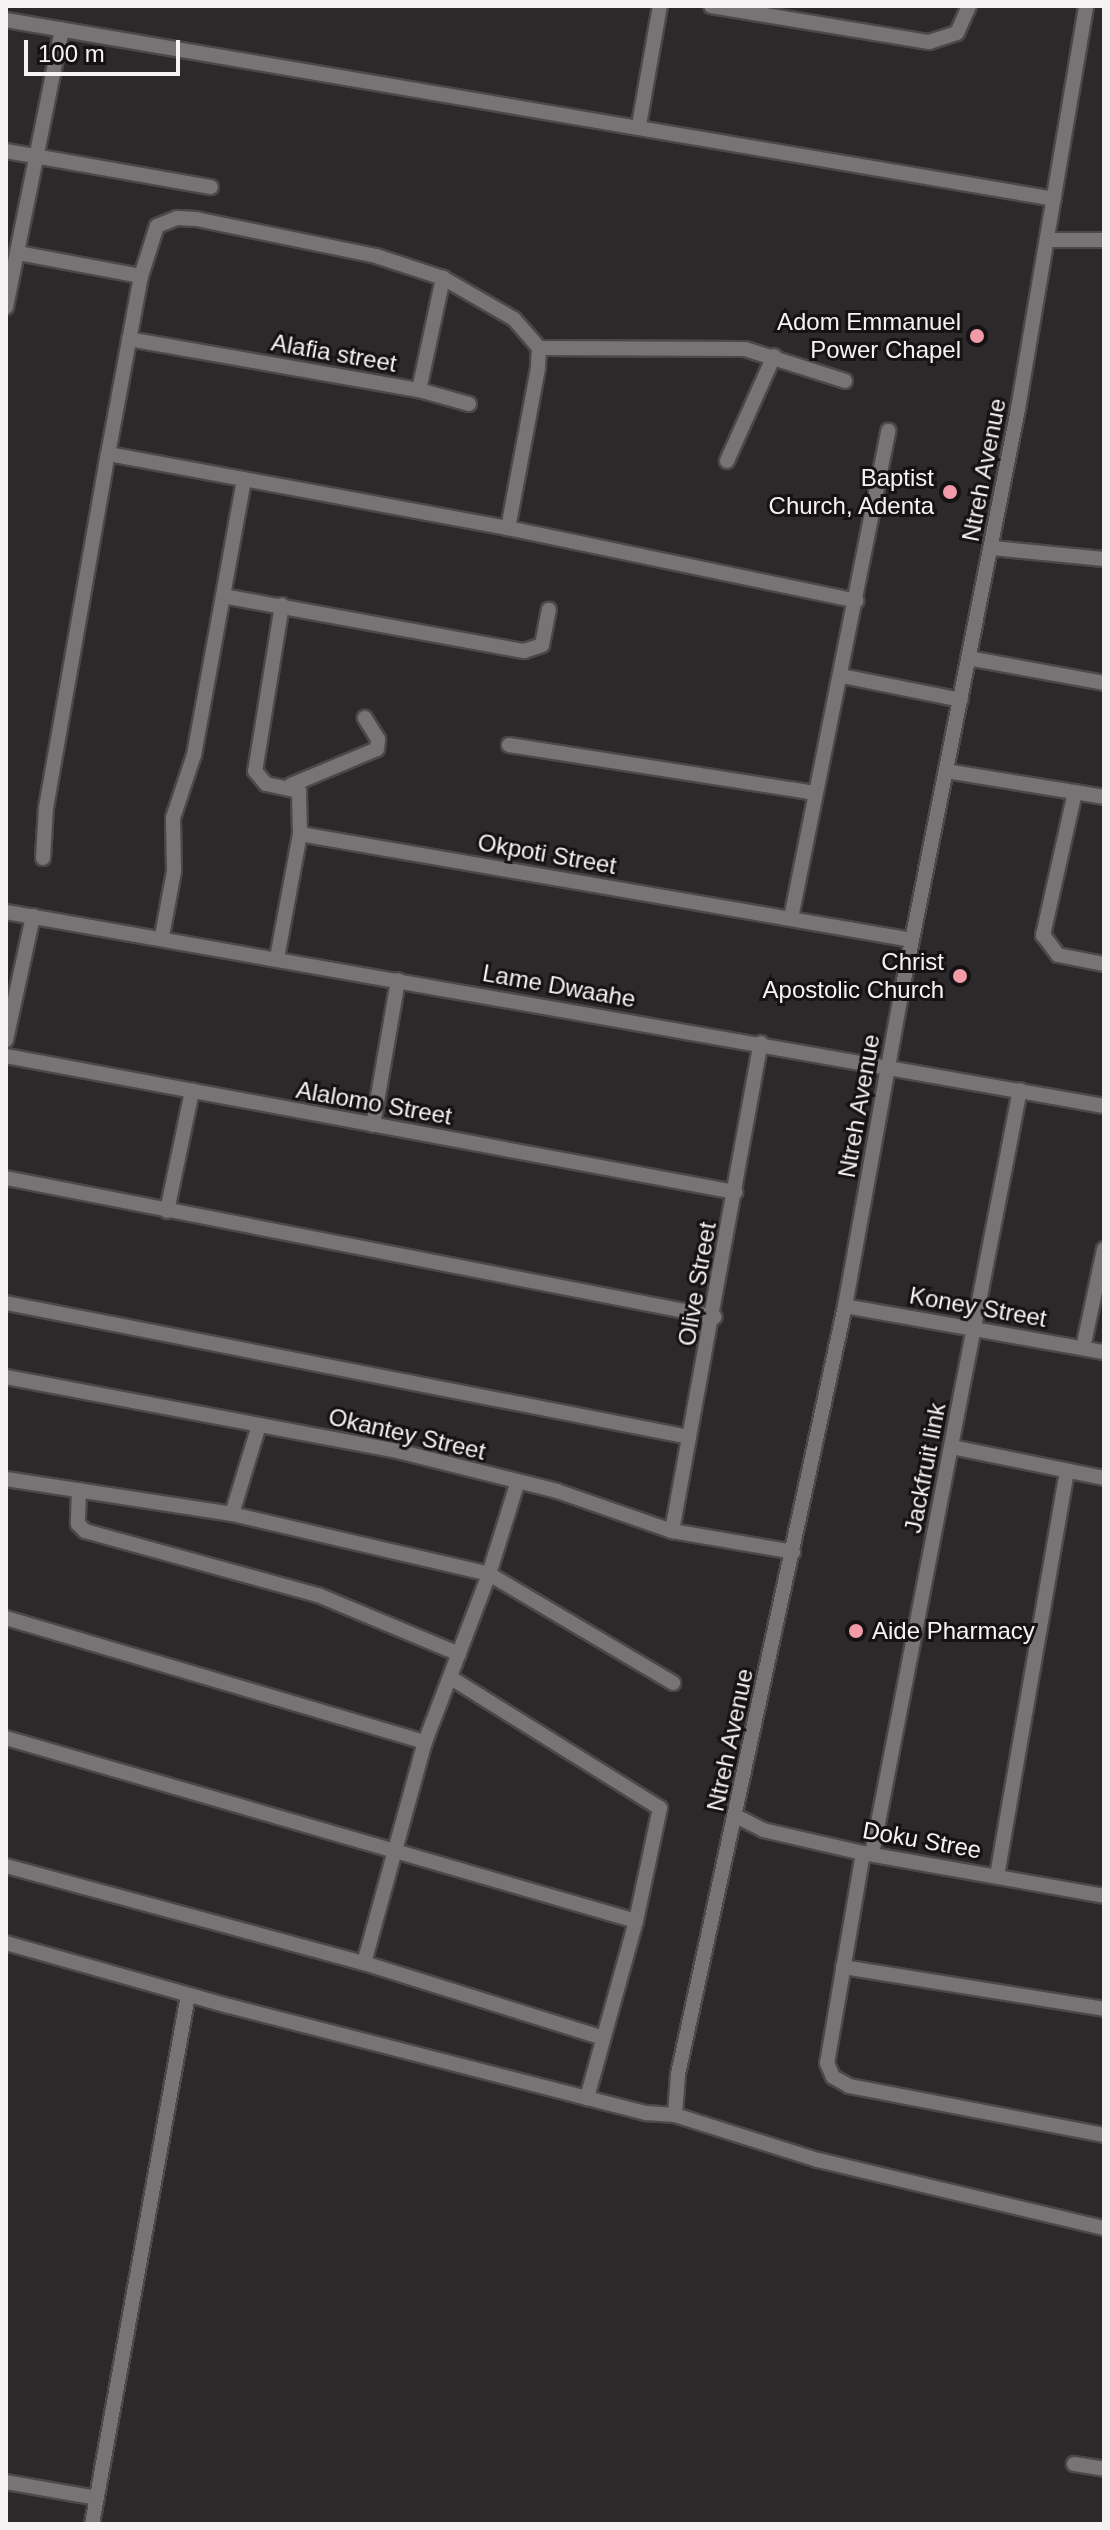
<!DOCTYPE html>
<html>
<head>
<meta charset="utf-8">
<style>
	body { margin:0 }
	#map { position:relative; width:1110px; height:2530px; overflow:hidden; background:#2d292a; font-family:Helvetica,sans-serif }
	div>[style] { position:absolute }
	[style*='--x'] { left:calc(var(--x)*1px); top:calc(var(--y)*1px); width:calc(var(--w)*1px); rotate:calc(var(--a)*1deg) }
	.roads { filter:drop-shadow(2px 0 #4b4848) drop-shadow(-2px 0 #4b4848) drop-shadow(0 2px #4b4848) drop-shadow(0 -2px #4b4848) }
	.minor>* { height:14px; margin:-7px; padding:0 7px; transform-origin:7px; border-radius:7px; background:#787475 }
	.dots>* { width:22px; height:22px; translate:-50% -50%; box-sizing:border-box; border:4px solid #141212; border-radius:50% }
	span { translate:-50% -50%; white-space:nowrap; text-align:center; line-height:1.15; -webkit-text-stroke:6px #141212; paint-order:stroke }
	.poi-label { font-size:24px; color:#f4f2f2 }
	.right { translate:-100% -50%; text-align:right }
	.left { translate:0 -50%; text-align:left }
	.street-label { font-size:24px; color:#f4f2f2 }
	.frame { position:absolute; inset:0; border:8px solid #f4f2f2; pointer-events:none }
	.scale { position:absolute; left:24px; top:40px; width:156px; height:36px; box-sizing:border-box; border:4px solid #f4f2f2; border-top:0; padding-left:10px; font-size:24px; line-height:28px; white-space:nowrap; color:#f4f2f2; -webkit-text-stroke:6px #141212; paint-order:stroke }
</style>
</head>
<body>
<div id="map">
	<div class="roads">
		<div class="minor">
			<i style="--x:711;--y:6;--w:221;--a:9.4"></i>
			<i style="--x:929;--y:42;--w:29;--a:-18"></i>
			<i style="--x:957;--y:33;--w:30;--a:-66"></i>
			<i style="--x:6;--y:20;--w:1063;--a:9.69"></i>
			<i style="--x:639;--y:125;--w:121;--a:-80"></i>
			<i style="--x:6;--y:151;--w:208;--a:10"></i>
			<i style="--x:1047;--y:240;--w:57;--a:0"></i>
			<i style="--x:18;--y:253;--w:125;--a:10.6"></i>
			<i style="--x:6;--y:307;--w:283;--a:-78.6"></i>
			<i style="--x:129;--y:339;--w:294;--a:10"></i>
			<i style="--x:419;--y:390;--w:115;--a:-77.9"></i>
			<i style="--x:539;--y:348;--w:206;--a:0.3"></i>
			<i style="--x:745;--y:349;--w:105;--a:17.7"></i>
			<i style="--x:419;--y:390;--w:52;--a:15.6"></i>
			<i style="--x:108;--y:454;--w:407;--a:10.5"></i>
			<i style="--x:508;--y:528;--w:356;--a:11.8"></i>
			<i style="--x:727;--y:461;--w:115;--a:-65.9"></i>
			<i style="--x:992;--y:548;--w:113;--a:5.6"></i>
			<i style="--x:223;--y:596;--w:306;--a:10.4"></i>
			<i style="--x:524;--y:651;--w:19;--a:-18"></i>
			<i style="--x:542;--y:645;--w:36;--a:-79"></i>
			<i style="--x:282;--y:605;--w:168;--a:99.2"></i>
			<i style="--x:255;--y:771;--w:17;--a:50"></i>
			<i style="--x:266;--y:784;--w:34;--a:12"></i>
			<i style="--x:299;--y:791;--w:43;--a:88.7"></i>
			<i style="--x:968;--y:658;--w:138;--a:10.4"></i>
			<i style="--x:842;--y:676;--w:121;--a:11.4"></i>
			<i style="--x:509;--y:745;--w:309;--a:8.9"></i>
			<i style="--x:946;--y:771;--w:160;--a:9.3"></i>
			<i style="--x:291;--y:785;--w:93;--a:-22.7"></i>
			<i style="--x:377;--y:749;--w:10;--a:-84"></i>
			<i style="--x:378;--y:739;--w:25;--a:-122"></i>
			<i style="--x:1075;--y:792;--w:147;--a:102.6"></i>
			<i style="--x:1043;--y:935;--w:25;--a:53"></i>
			<i style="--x:1058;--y:955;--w:47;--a:11.1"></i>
			<i style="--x:43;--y:858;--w:50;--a:-86.6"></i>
			<i style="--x:46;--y:808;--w:359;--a:-80.1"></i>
			<i style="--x:108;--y:454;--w:181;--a:-79.5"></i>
			<i style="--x:141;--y:276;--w:52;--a:-72.3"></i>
			<i style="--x:157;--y:226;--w:22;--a:-22"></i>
			<i style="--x:177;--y:218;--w:19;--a:3"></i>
			<i style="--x:196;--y:219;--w:184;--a:11.6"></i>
			<i style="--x:376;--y:256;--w:71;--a:18.2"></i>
			<i style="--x:443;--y:278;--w:82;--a:30"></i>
			<i style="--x:514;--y:319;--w:38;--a:49"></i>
			<i style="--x:539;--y:348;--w:20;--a:93"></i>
			<i style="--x:538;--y:368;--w:163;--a:100.6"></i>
			<i style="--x:6;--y:912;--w:1115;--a:10.02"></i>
			<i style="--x:791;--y:918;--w:497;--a:-78.7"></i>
			<i style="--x:162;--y:936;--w:66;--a:-79.5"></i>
			<i style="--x:174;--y:871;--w:53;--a:-91.1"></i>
			<i style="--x:173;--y:818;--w:66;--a:-71.6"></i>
			<i style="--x:194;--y:755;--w:280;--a:-79.7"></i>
			<i style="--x:277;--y:958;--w:126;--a:-79.5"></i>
			<i style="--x:300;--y:834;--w:621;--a:9.83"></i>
			<i style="--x:6;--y:1040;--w:127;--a:-77.7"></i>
			<i style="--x:6;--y:1056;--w:742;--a:10.57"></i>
			<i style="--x:373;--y:1125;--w:147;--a:-80.2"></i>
			<i style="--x:6;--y:1178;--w:722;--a:11.09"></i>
			<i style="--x:167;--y:1211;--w:123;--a:-78.2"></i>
			<i style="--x:6;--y:1303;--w:696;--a:11.1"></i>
			<i style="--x:845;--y:1306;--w:263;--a:10.1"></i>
			<i style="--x:1083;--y:1348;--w:101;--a:-78"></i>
			<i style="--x:6;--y:1377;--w:398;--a:10.7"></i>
			<i style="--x:397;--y:1451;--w:165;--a:14"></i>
			<i style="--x:557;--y:1491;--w:122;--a:19.2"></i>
			<i style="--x:672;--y:1531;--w:123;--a:9.8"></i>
			<i style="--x:952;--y:1447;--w:155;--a:11.5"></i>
			<i style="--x:6;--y:1479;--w:229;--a:8.8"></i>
			<i style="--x:232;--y:1514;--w:264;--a:13.1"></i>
			<i style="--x:489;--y:1574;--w:214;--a:30.6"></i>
			<i style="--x:79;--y:1490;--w:34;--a:92"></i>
			<i style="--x:78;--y:1524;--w:10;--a:45"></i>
			<i style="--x:85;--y:1531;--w:242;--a:15.4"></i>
			<i style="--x:318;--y:1595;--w:153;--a:22.7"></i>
			<i style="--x:232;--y:1514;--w:93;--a:-73.1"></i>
			<i style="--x:672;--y:1531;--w:496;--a:-79.7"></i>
			<i style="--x:6;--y:1618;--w:437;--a:16.5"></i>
			<i style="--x:451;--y:1678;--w:246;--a:31.9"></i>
			<i style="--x:660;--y:1808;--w:116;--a:102"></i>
			<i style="--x:636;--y:1921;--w:184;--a:105.5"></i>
			<i style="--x:6;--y:1738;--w:656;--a:16.2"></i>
			<i style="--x:736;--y:1816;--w:30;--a:27"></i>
			<i style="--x:763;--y:1830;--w:103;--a:13"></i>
			<i style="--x:863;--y:1853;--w:245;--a:10.1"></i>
			<i style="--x:863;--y:1853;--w:213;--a:99.7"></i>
			<i style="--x:827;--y:2063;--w:15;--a:67"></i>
			<i style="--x:833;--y:2077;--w:18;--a:29"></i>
			<i style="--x:849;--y:2086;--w:260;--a:10.9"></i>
			<i style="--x:872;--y:1854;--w:778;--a:-79.04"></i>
			<i style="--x:6;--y:1866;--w:371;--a:15.2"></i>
			<i style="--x:364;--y:1963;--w:250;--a:17.4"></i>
			<i style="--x:997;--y:1876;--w:411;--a:-80.2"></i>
			<i style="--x:6;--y:1943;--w:232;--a:15.8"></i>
			<i style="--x:229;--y:2006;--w:431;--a:14.4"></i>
			<i style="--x:646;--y:2113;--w:29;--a:4"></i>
			<i style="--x:675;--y:2115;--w:150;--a:17.5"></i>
			<i style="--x:818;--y:2160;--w:294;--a:13.4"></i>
			<i style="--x:364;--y:1963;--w:229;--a:-74.6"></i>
			<i style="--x:425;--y:1742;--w:180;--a:-69.1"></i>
			<i style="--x:489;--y:1574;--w:94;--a:-72.7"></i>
			<i style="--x:843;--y:1967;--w:264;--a:9.1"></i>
			<i style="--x:675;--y:2115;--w:41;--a:-85.8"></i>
			<i style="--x:678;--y:2074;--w:786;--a:-77.73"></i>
			<i style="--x:845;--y:1306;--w:326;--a:-79.8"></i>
			<i style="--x:903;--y:985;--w:587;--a:-78.71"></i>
			<i style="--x:1018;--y:409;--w:409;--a:-80.4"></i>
			<i style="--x:1074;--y:2464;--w:30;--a:9"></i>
			<i style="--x:6;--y:2482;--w:92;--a:10"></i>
			<i style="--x:92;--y:2524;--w:538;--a:-79.71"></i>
		</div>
	</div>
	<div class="dots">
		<i style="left:977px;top:336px;background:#f39aa8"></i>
		<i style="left:950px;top:492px;background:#f39aa8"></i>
		<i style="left:960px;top:976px;background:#f39aa8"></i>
		<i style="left:856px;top:1631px;background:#f39aa8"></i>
	</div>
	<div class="poi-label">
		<span class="right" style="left:961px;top:336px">Adom Emmanuel<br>Power Chapel</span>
		<span class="right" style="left:934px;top:492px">Baptist<br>Church, Adenta</span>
		<span class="right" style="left:944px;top:976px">Christ<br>Apostolic Church</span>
		<span class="left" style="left:872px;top:1631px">Aide Pharmacy</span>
	</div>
	<div class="street-label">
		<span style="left:334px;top:353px;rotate:10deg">Alafia street</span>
		<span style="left:984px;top:470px;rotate:-79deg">Ntreh Avenue</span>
		<span style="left:547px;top:854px;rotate:10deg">Okpoti Street</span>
		<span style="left:559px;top:986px;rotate:10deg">Lame Dwaahe</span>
		<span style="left:374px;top:1103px;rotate:10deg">Alalomo Street</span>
		<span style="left:859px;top:1106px;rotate:-80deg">Ntreh Avenue</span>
		<span style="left:697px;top:1284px;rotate:-80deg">Olive Street</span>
		<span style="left:978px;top:1307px;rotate:10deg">Koney Street</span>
		<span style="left:407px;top:1434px;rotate:13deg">Okantey Street</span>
		<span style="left:925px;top:1468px;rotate:-79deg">Jackfruit link</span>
		<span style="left:730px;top:1740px;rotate:-78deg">Ntreh Avenue</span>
		<span style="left:922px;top:1840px;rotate:10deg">Doku Stree</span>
	</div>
	<div class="frame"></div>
	<div class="scale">100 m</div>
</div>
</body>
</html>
